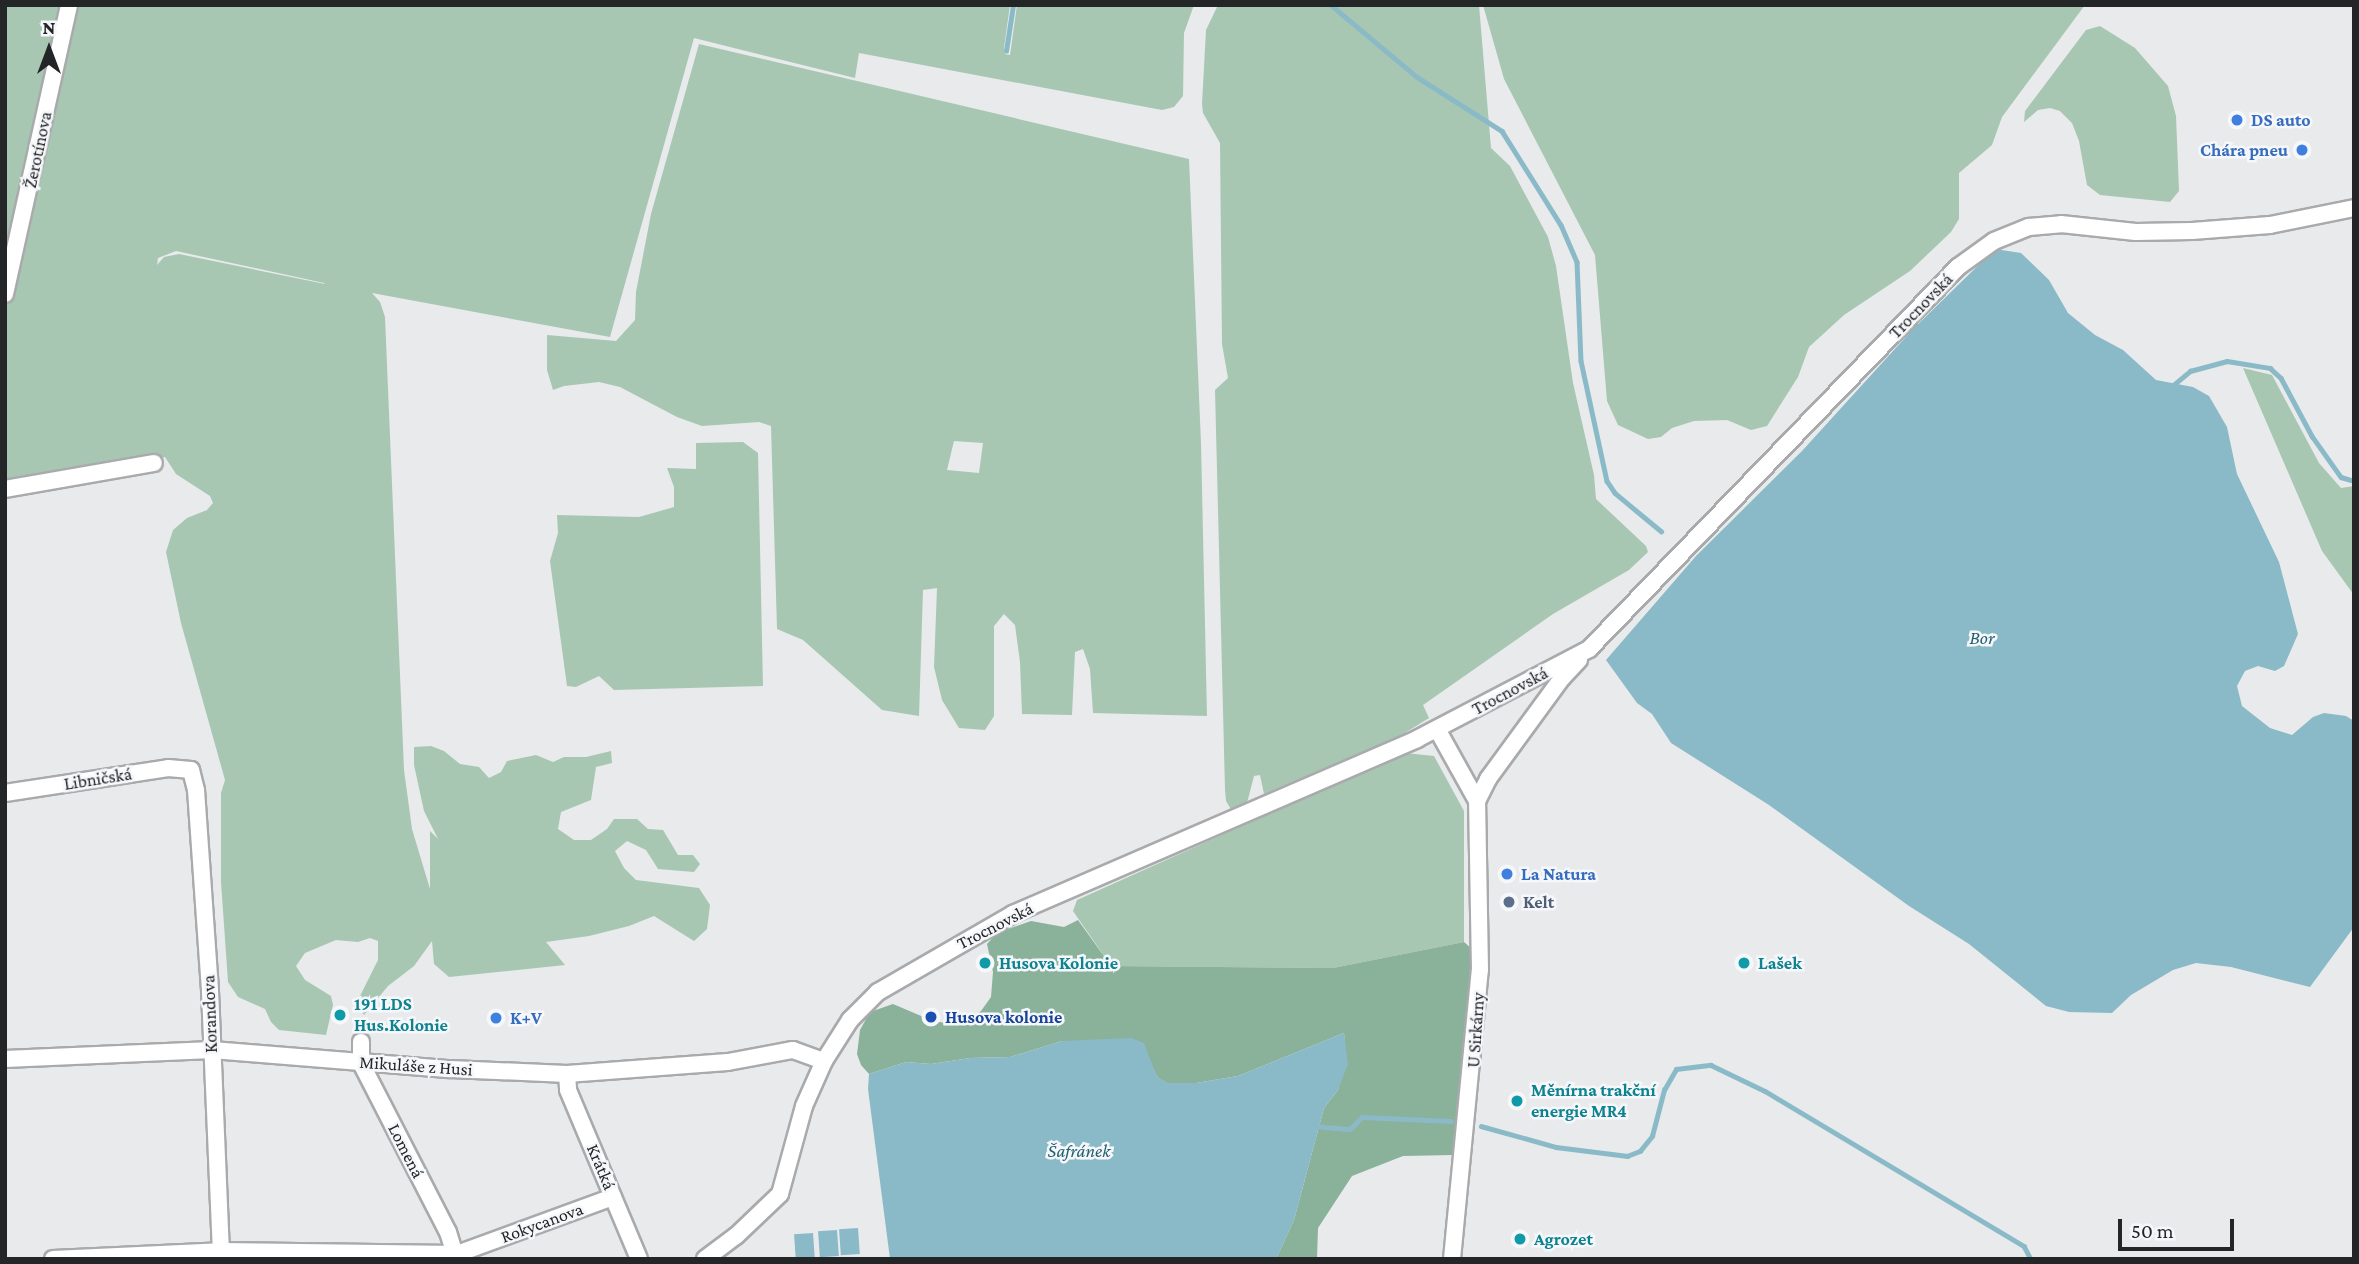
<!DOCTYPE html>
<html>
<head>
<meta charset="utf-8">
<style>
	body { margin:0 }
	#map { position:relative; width:2359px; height:1264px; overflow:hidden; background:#e9eaec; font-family:"Crimson Pro",serif }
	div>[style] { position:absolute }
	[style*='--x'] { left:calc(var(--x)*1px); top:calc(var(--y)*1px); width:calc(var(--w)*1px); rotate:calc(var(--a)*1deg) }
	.green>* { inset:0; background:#a7c7b2 }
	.forest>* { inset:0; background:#8ab199 }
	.water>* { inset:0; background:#8abac7; transform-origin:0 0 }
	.stream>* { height:4.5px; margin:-2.25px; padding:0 2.25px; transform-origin:2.25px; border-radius:2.25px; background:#8abac7 }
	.roads { filter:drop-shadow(2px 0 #a9aaac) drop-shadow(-2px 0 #a9aaac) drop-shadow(0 2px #a9aaac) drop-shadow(0 -2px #a9aaac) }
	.street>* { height:16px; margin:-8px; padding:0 8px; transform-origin:8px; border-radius:8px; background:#fff }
	.dots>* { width:19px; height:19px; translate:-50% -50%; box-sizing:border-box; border:4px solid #f6f7fa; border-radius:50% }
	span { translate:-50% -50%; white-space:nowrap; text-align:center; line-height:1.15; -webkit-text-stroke:5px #f6f7fa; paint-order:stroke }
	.shop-label { font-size:18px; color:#366cbe; font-weight:700 }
	.left { translate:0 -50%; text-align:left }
	.right { translate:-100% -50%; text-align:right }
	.street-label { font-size:18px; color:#242526 }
	.service-label { font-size:18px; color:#4e5e75; font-weight:700 }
	.culture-label { font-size:18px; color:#0d838f; font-weight:700 }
	.transit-label { font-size:18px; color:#164399; font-weight:700 }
	.water-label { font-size:19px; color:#226170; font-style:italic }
	.frame { position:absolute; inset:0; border:7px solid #242526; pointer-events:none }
	.north { position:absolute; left:14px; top:14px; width:70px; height:70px; -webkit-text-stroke:5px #f6f7fa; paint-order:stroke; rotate:0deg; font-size:19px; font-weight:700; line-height:28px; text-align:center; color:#242526 }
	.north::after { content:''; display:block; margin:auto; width:24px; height:32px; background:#242526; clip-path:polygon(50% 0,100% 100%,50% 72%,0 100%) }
	.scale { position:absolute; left:2118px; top:1219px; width:116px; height:32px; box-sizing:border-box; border:4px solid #242526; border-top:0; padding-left:9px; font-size:21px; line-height:24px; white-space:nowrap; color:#242526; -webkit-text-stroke:5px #f6f7fa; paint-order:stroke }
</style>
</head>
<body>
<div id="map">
	<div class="green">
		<i style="clip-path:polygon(evenodd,5px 5px,1010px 5px,1004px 48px,1005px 54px,1010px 55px,1017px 5px,1194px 5px,1184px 33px,1183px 96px,1174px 107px,1162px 110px,859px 53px,855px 78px,694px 38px,610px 337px,372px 293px,380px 302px,385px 317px,404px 770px,412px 829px,430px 889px,430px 831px,438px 839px,424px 811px,414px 765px,414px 747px,431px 746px,444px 751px,460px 764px,479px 767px,489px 778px,501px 772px,507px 761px,536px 755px,553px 762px,564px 757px,586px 757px,611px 751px,612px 763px,596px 767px,591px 800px,561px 812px,558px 829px,574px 840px,591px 840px,607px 829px,614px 819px,637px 819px,648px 829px,663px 830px,678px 855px,693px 855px,700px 864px,694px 872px,658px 869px,646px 850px,627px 841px,615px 851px,624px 868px,636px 880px,699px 888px,710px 905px,707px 929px,694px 941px,654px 916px,629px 926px,589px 936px,546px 942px,565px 965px,449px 977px,434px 964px,432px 941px,414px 966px,388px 986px,364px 1015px,356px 1004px,378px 960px,378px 941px,370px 938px,358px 942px,336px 940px,305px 953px,296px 966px,305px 980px,331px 996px,333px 1005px,326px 1035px,279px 1030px,271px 1022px,265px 1009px,238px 997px,228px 982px,221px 882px,221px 793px,225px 780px,181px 623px,166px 552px,173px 530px,187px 518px,207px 510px,213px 503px,210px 496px,176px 474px,165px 457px,5px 494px,5px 5px,176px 251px,324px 283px,325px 284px,179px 254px,164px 257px,157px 265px,158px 258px,176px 251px)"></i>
		<i style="clip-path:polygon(1218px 5px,1479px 5px,1491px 148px,1510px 166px,1548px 237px,1556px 266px,1573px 383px,1594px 475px,1596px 499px,1646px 546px,1648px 552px,1629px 570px,1553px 614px,1423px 705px,1429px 718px,1400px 736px,1264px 794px,1260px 775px,1254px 776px,1247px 803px,1232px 811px,1226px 801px,1225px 790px,1215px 390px,1228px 378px,1222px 344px,1220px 143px,1203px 113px,1202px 104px,1206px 30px)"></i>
		<i style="clip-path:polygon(1483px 5px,2085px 5px,2002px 117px,1992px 145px,1959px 173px,1959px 219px,1951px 232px,1910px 271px,1844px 315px,1809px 347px,1798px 377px,1767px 426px,1751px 430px,1727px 420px,1694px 421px,1672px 428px,1661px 437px,1648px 439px,1618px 425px,1607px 401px,1595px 255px,1504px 79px)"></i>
		<i style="clip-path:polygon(2100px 26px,2135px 48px,2168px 86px,2176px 116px,2179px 191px,2170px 202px,2100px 195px,2087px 185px,2079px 141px,2072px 123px,2060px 111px,2050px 108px,2038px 110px,2024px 122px,2025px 111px,2086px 30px)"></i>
		<i style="clip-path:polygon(evenodd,699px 44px,1189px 159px,1201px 443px,1207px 716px,1093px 713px,1090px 669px,1083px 649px,1075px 652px,1072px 715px,1022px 714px,1020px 662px,1015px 625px,1004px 614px,994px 626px,994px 716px,985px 730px,959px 728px,942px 700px,934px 667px,937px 588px,923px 590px,919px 716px,882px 710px,803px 640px,777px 629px,771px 426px,759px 422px,702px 426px,677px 417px,620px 387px,599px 382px,564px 386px,553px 390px,547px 370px,547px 335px,616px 341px,635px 320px,636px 292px,651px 214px,699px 44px,954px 441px,983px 443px,979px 473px,947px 470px,954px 441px)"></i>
		<i style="clip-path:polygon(2243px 368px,2272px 375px,2319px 463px,2341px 488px,2354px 486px,2354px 595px,2322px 551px)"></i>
		<i style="clip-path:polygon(743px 442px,758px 453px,763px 686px,614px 690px,599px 676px,576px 687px,567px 686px,550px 561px,558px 533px,557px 515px,639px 517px,674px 507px,674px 487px,667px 468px,696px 469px,696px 443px)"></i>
		<i style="clip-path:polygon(1405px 753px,1434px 756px,1464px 811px,1464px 942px,1333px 968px,1111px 966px,1073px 911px,1077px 900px)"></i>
	</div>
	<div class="forest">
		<i style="clip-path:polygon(1078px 920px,1111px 966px,1333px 968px,1464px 942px,1472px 949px,1472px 994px,1453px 1155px,1403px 1156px,1352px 1176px,1318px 1228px,1317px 1259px,1276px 1259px,1294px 1220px,1324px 1108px,1338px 1090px,1346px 1058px,1344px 1033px,1238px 1076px,1196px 1083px,1167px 1083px,1157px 1077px,1151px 1063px,1062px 1041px,1010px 1057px,970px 1058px,931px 1064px,906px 1062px,869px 1074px,861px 1065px,857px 1054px,860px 1030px,870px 1012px,893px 1004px,933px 1021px,952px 1024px,970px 1019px,981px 1011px,991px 997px,993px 972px,987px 944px,997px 933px,1031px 921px,1064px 927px)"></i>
	</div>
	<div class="water">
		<i style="clip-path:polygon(1995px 249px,2021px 253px,2049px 280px,2068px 313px,2095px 335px,2123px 350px,2156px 380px,2193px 387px,2209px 396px,2227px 427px,2237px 474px,2279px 562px,2298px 634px,2284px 666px,2275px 671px,2258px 666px,2245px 671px,2237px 686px,2242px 706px,2270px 728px,2292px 735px,2313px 717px,2324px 713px,2346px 716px,2354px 721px,2354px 927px,2310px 987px,2231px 967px,2196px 963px,2173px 970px,2131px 995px,2112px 1013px,2069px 1012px,2046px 1006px,1969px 944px,1909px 906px,1769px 805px,1671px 743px,1652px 714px,1637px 703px,1606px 660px,1696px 556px,1802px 451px,1913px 329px)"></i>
		<i style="clip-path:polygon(1344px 1033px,1348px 1064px,1338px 1090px,1324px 1108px,1294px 1220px,1276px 1259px,890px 1259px,868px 1089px,869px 1074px,906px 1062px,931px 1064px,970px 1058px,1010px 1057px,1062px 1041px,1131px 1038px,1144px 1043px,1157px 1077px,1168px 1083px,1196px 1083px,1238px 1076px)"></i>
		<i style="left:858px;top:1228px;width:26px;height:19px;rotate:86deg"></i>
		<i style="left:837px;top:1230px;width:26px;height:19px;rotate:86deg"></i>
		<i style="left:813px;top:1233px;width:26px;height:19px;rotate:86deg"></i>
	</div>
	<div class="stream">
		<i style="--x:1331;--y:5;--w:112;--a:39.9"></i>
		<i style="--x:1417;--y:77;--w:101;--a:32.4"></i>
		<i style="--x:1502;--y:131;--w:111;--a:57.9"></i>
		<i style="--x:1561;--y:225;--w:40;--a:66.6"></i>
		<i style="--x:1577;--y:262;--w:99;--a:87.7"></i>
		<i style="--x:1581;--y:361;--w:123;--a:77.8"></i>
		<i style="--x:1607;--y:481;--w:14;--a:56"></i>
		<i style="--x:1615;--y:493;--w:60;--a:39.6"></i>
		<i style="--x:1006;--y:51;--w:47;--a:-81.3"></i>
		<i style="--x:2171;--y:387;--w:25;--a:-40"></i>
		<i style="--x:2190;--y:371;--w:38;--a:-15"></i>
		<i style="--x:2227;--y:361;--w:44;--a:9.2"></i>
		<i style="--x:2270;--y:368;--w:15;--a:42"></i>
		<i style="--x:2281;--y:378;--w:66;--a:61.9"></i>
		<i style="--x:2312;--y:436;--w:50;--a:54.7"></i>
		<i style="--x:2341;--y:477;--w:14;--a:17"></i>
		<i style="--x:1314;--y:1126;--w:36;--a:5"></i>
		<i style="--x:1350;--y:1129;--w:17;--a:-45"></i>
		<i style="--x:1362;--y:1117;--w:89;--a:2.6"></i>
		<i style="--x:1481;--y:1126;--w:78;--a:15.6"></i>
		<i style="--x:1556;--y:1147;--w:72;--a:7.2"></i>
		<i style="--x:1627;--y:1156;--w:14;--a:-21"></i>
		<i style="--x:1640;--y:1151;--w:19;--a:-51"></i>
		<i style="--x:1652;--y:1136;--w:48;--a:-75.4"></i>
		<i style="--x:1664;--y:1090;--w:24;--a:-60"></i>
		<i style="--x:1676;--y:1069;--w:35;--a:-7"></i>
		<i style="--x:1711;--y:1065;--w:60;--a:25.7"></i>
		<i style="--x:1765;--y:1091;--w:302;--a:30.9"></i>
		<i style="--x:2024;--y:1246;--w:15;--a:62"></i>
	</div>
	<div class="roads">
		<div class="street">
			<i style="--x:5;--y:294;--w:296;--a:-77.5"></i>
			<i style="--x:5;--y:489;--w:151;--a:-9.9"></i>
			<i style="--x:1437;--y:729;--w:82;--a:60.9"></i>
			<i style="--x:5;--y:793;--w:165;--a:-8.7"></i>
			<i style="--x:168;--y:768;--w:23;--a:5"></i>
			<i style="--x:191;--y:770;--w:21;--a:76"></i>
			<i style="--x:196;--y:790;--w:201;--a:86"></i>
			<i style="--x:210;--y:991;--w:268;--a:87.6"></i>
			<i style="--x:361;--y:1042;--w:21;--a:90"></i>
			<i style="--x:361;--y:1063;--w:190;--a:62.8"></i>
			<i style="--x:448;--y:1232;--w:28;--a:73"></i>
			<i style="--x:5;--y:1059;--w:207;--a:-2.5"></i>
			<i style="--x:212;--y:1050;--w:239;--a:4.6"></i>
			<i style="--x:450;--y:1069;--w:117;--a:2.4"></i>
			<i style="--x:567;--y:1074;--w:161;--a:-4.3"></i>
			<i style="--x:728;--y:1062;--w:66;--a:-10.5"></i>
			<i style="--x:793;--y:1050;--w:33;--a:20"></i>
			<i style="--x:567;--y:1074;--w:16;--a:86"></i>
			<i style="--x:568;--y:1090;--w:183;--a:67.2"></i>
			<i style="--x:53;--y:1259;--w:167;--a:-2.7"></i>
			<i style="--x:220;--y:1251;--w:237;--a:0.7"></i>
			<i style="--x:457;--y:1254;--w:166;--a:-20.1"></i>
			<i style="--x:705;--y:1259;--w:39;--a:-37"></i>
			<i style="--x:736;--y:1236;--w:61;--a:-43.7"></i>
			<i style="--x:780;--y:1194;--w:91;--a:-74.7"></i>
			<i style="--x:804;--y:1106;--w:49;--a:-66"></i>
			<i style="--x:824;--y:1061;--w:49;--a:-57.6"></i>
			<i style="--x:850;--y:1020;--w:40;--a:-45"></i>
			<i style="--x:878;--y:992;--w:156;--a:-30"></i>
			<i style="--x:1013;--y:914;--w:440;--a:-23.4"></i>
			<i style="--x:1417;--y:739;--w:194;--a:-27.6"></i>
			<i style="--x:1589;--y:649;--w:531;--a:-45.99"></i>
			<i style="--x:1958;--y:267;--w:44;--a:-35.8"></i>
			<i style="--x:1994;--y:241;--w:38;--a:-22"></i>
			<i style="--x:2029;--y:227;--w:32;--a:-5"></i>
			<i style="--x:2061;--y:224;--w:75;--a:6.1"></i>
			<i style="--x:2136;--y:232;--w:56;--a:-1"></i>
			<i style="--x:2192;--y:231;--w:78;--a:-4.4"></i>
			<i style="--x:2270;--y:225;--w:86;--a:-11.4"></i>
			<i style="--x:1452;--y:1259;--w:290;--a:-84.5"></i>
			<i style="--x:1480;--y:970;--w:169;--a:-91"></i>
			<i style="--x:1477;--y:801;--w:25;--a:-63"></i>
			<i style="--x:1488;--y:779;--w:125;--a:-53.8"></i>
			<i style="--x:1562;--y:678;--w:25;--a:-47"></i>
		</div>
	</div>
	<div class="dots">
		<i style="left:2237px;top:120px;background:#3f7fe0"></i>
		<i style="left:2302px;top:150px;background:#3f7fe0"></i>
		<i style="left:1507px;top:874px;background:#3f7fe0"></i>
		<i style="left:1509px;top:902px;background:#5c6f8a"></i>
		<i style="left:985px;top:963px;background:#0f9aa8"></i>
		<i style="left:1744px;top:963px;background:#0f9aa8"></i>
		<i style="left:340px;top:1015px;background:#0f9aa8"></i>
		<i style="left:931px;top:1017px;background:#1a4fb4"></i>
		<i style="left:496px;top:1018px;background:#3f7fe0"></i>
		<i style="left:1517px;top:1101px;background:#0f9aa8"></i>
		<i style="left:1520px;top:1239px;background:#0f9aa8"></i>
	</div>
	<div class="shop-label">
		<span class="left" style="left:2251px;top:120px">DS auto</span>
		<span class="right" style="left:2288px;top:150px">Chára pneu</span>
		<span class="left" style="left:1521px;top:874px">La Natura</span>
		<span class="left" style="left:510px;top:1018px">K+V</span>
	</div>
	<div class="street-label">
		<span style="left:38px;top:150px;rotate:-78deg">Žerotínova</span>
		<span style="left:1921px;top:306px;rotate:-46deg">Trocnovská</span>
		<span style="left:1510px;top:691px;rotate:-28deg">Trocnovská</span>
		<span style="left:98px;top:779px;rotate:-9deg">Libničská</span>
		<span style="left:995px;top:926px;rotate:-27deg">Trocnovská</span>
		<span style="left:210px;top:1014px;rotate:-92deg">Korandova</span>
		<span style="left:1476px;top:1030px;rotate:-86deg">U Sirkárny</span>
		<span style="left:416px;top:1066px;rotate:4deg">Mikuláše z Husi</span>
		<span style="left:406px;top:1151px;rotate:63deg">Lomená</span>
		<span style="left:601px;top:1167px;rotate:67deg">Krátká</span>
		<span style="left:542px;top:1223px;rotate:-20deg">Rokycanova</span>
	</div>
	<div class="service-label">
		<span class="left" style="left:1523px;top:902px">Kelt</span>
	</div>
	<div class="culture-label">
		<span class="left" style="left:999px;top:963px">Husova Kolonie</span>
		<span class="left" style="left:1758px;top:963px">Lašek</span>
		<span class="left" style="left:354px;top:1015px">191 LDS<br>Hus.Kolonie</span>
		<span class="left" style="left:1531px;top:1101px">Měnírna trakční<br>energie MR4</span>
		<span class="left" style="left:1534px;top:1239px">Agrozet</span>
	</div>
	<div class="transit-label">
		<span class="left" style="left:945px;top:1017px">Husova kolonie</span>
	</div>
	<div class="water-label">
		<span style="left:1982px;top:638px">Bor</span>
		<span style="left:1079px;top:1151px">Šafránek</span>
	</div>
	<div class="frame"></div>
	<div class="north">N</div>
	<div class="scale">50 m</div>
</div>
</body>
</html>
